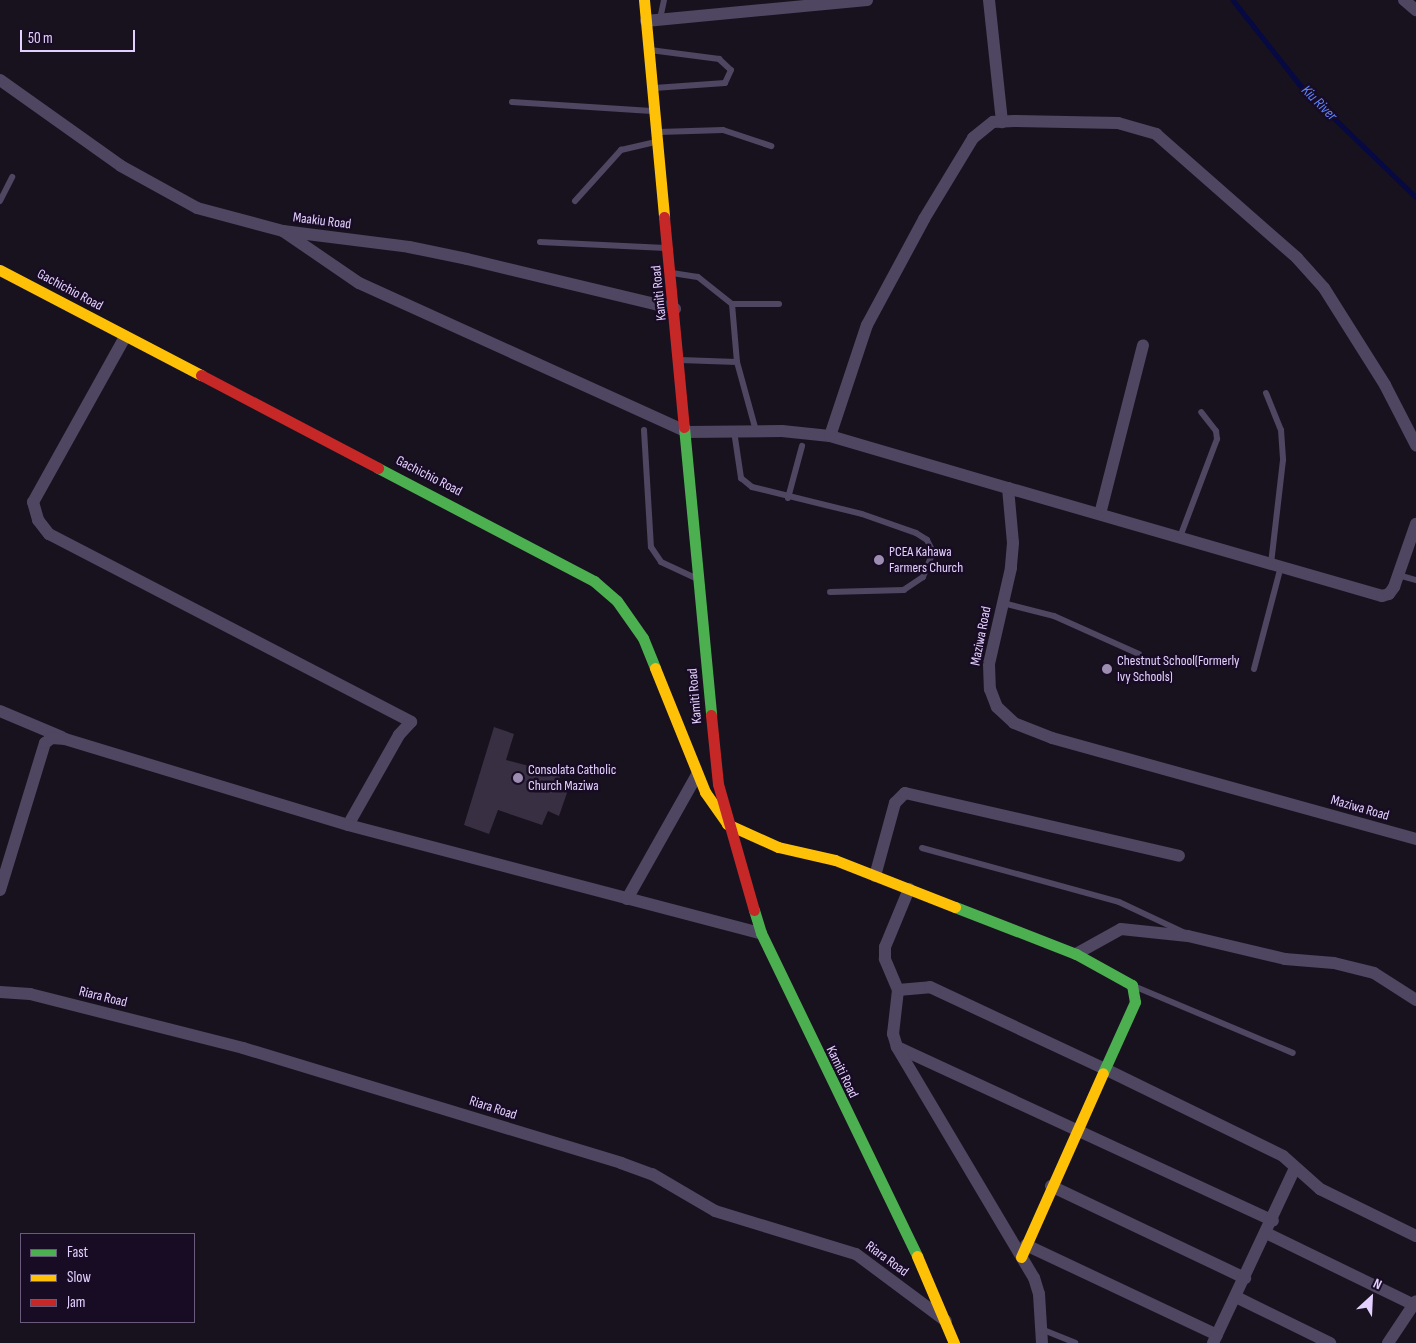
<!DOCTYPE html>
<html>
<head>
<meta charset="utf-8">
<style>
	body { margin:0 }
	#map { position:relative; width:1416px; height:1343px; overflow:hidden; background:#18121f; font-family:"Sofia Sans Condensed",sans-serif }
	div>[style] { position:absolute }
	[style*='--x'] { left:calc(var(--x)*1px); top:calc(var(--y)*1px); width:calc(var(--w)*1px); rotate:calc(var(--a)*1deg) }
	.stream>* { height:4.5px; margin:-2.25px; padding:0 2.25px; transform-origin:2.25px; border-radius:2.25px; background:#060942 }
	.building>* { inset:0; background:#382f42 }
	.lane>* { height:6px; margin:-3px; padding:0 3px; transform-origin:3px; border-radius:3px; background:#4f4661 }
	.street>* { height:12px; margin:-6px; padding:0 6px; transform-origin:6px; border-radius:6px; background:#4f4661 }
	.fast>* { height:11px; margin:-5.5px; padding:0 5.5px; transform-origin:5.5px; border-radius:5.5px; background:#4caf50 }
	.slow>* { height:11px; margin:-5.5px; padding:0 5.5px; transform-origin:5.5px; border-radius:5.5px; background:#ffc107 }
	.jam>* { height:11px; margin:-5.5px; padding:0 5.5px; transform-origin:5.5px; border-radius:5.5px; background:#c62828 }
	.dots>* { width:14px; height:14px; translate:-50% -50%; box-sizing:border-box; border:2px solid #180c25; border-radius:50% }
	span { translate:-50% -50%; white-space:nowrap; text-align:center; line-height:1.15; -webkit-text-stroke:5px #180c25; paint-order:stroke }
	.street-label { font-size:14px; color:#e4d0ff }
	.poi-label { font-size:14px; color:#e4d0ff }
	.left { translate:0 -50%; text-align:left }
	.water-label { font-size:15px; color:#5e83ff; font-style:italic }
	.legend { position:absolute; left:20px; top:1233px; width:175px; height:90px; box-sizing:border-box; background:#180c25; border:1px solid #6a5a7c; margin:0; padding:6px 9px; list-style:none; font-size:15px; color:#e4d0ff }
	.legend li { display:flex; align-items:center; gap:10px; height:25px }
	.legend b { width:25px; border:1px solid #6a5a7c }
	.north { position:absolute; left:1346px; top:1273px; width:50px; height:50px; -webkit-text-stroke:4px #180c25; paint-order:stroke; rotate:25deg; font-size:14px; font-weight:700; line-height:20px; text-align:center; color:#e4d0ff }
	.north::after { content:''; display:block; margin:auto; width:18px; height:22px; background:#e4d0ff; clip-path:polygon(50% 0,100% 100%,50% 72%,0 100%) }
	.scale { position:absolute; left:20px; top:30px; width:115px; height:22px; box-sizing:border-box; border:2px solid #e4d0ff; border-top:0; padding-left:6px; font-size:15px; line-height:18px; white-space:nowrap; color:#e4d0ff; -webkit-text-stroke:4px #180c25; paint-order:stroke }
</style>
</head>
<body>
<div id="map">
	<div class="stream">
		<i style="--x:1233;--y:0;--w:110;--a:51.7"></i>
		<i style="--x:1301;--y:86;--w:160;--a:44"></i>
	</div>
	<div class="building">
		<i style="clip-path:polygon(494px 727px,514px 734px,506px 760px,560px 774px,559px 782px,569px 787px,559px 816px,548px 811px,542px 825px,498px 810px,489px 834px,464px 825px)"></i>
	</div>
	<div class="lane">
		<i style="--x:660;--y:19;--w:19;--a:-78"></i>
		<i style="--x:650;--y:50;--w:70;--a:7.4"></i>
		<i style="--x:719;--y:59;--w:16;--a:43"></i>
		<i style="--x:731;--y:70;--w:14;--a:115"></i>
		<i style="--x:725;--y:83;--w:71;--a:176"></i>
		<i style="--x:512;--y:102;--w:140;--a:3.7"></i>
		<i style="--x:659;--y:132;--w:64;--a:-1.8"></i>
		<i style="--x:723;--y:130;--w:51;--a:18.4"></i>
		<i style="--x:0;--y:201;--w:27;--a:-63"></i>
		<i style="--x:575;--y:201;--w:69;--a:-48"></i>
		<i style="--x:621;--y:150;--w:37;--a:-13"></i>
		<i style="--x:540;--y:242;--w:126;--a:2.7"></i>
		<i style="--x:672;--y:273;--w:26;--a:9"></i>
		<i style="--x:698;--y:277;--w:43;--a:38.5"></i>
		<i style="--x:732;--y:304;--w:58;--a:85.1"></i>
		<i style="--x:737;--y:362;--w:72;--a:74.6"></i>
		<i style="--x:732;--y:304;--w:47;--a:0"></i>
		<i style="--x:680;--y:360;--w:57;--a:2"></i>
		<i style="--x:1266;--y:393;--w:40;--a:68"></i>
		<i style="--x:1281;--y:430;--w:30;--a:86"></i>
		<i style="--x:1283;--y:460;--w:104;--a:96.6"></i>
		<i style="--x:644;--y:430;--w:117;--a:86.6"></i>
		<i style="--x:651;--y:547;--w:18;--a:56"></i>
		<i style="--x:661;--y:562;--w:38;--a:25"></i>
		<i style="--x:734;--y:431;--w:48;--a:81.5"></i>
		<i style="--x:741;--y:478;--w:14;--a:39"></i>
		<i style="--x:752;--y:487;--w:113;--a:13.8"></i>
		<i style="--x:862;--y:514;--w:57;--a:19.4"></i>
		<i style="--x:916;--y:533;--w:13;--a:32"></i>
		<i style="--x:927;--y:540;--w:13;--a:63"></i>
		<i style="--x:933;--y:552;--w:27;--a:112"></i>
		<i style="--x:923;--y:577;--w:23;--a:146"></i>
		<i style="--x:904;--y:590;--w:74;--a:178.5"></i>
		<i style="--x:788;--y:498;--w:54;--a:-74.9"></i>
		<i style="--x:1180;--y:537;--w:105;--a:-69.3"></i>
		<i style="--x:1217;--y:439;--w:8;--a:-97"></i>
		<i style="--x:1216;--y:431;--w:24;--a:-128"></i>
		<i style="--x:1398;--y:575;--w:19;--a:16"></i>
		<i style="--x:1003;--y:603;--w:53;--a:14.3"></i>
		<i style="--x:1054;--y:616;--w:93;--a:24.1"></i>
		<i style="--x:1254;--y:669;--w:106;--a:-75.3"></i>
		<i style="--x:922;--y:848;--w:204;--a:15.3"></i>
		<i style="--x:1119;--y:902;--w:71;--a:25.1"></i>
		<i style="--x:1136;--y:987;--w:170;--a:22.8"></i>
		<i style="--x:1041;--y:1329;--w:37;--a:22"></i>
	</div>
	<div class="street">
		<i style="--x:989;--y:0;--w:123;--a:83.9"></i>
		<i style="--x:1404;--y:0;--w:16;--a:40"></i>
		<i style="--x:646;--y:21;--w:222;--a:-5.4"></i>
		<i style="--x:0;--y:80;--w:148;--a:35.4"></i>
		<i style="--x:121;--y:166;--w:87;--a:28.9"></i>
		<i style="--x:197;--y:208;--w:89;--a:15"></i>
		<i style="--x:283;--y:231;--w:127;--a:7.2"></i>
		<i style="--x:409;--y:247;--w:59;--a:11.7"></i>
		<i style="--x:467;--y:259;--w:214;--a:13.5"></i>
		<i style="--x:283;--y:231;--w:92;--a:34.4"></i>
		<i style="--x:359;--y:283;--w:360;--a:24.4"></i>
		<i style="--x:687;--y:432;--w:95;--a:-0.6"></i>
		<i style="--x:782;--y:431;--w:48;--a:5.9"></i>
		<i style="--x:830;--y:436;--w:185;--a:16.3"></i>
		<i style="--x:1008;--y:488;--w:55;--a:84.8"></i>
		<i style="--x:1013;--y:543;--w:25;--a:95"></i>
		<i style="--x:1011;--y:568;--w:98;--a:102.9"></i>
		<i style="--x:989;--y:664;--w:25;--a:88"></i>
		<i style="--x:990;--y:689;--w:19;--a:69"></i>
		<i style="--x:997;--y:707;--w:23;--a:43"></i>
		<i style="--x:1014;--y:723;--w:41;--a:21.5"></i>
		<i style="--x:1052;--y:738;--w:378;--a:15.5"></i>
		<i style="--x:125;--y:337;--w:189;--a:119.1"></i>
		<i style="--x:33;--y:502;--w:19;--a:74"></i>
		<i style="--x:38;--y:520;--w:18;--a:52"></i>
		<i style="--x:49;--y:534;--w:408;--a:27.4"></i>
		<i style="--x:411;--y:722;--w:18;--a:133"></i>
		<i style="--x:399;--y:735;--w:103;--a:119.5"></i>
		<i style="--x:830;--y:436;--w:117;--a:-71.6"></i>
		<i style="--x:867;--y:325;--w:120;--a:-61.7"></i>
		<i style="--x:924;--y:219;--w:95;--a:-58.8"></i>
		<i style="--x:973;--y:138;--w:26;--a:-39"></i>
		<i style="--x:993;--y:122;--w:21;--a:-3"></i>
		<i style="--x:1014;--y:121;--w:104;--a:1.1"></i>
		<i style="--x:1118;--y:123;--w:40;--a:16"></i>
		<i style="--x:1156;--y:134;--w:188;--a:41.3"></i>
		<i style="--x:1297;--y:258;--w:40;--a:48"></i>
		<i style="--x:1324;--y:288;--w:115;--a:57.8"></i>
		<i style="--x:1385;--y:385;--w:68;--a:62.7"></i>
		<i style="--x:1008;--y:488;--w:389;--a:16.1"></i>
		<i style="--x:1382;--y:596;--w:7;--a:-16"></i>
		<i style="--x:1389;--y:594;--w:9;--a:-54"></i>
		<i style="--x:1394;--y:587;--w:67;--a:-70.8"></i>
		<i style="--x:1100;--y:514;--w:174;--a:-75.7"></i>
		<i style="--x:0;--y:711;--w:67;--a:22.8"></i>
		<i style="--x:875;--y:876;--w:76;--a:-74.7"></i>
		<i style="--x:895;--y:803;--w:14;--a:-45"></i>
		<i style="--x:905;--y:793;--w:281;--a:12.9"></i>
		<i style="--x:0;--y:890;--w:154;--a:-73"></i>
		<i style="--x:45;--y:743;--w:9;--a:-36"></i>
		<i style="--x:52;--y:738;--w:13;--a:4"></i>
		<i style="--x:65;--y:739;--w:296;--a:16.9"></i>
		<i style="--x:348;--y:825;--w:427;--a:14.7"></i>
		<i style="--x:627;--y:899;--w:142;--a:-60.6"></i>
		<i style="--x:1076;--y:954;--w:51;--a:-29.1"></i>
		<i style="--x:1121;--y:929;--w:67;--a:6"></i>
		<i style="--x:1188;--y:936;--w:100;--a:13.3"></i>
		<i style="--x:1285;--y:959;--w:49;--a:4.7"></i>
		<i style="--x:1334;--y:963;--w:41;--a:14"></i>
		<i style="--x:1374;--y:973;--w:50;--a:32.7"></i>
		<i style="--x:898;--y:990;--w:34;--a:-113"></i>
		<i style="--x:885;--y:959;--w:12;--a:-90"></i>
		<i style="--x:885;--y:947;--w:63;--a:-67.5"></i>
		<i style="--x:0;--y:992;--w:30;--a:4"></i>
		<i style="--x:30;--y:994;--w:220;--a:14.2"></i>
		<i style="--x:243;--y:1048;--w:395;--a:16.9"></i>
		<i style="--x:621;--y:1163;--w:33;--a:20"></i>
		<i style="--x:652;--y:1174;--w:73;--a:30.4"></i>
		<i style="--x:715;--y:1211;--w:147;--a:17"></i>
		<i style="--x:856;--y:1254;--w:112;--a:36.7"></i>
		<i style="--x:897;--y:1047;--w:414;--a:24.8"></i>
		<i style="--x:1051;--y:1186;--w:215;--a:25.4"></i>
		<i style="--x:1266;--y:1233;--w:165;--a:25.9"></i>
		<i style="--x:1026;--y:1245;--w:211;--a:25.2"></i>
		<i style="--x:1236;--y:1297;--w:105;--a:26.1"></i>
		<i style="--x:1042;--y:1343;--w:49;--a:-93.5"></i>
		<i style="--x:1039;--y:1294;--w:17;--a:-107"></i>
		<i style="--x:1034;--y:1278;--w:269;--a:-120.7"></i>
		<i style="--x:897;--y:1047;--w:14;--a:-107"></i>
		<i style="--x:893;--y:1034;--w:44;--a:-83.5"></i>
		<i style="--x:898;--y:990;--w:32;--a:-5"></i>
		<i style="--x:930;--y:987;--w:193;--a:25.1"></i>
		<i style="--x:1105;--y:1069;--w:198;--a:26"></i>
		<i style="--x:1283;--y:1156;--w:50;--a:41.7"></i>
		<i style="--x:1320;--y:1189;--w:107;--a:26.1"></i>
		<i style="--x:1213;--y:1343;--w:193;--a:-64.9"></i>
		<i style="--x:1388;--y:1343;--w:50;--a:-56.3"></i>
	</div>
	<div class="fast">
		<i style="--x:684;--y:427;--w:289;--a:84.6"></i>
		<i style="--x:378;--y:468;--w:244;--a:27.6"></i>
		<i style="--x:594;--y:581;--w:30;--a:41"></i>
		<i style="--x:617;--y:601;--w:45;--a:54.9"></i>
		<i style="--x:643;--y:638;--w:32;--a:68"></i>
		<i style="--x:955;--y:907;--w:130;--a:21.2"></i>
		<i style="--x:1076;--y:954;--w:64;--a:29"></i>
		<i style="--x:1132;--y:985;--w:17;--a:80"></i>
		<i style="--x:1135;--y:1002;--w:78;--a:114.3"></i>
		<i style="--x:754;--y:910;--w:24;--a:73"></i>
		<i style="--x:761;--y:933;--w:359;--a:64.2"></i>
	</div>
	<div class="slow">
		<i style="--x:644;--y:0;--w:218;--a:84.7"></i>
		<i style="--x:0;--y:270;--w:227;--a:27.6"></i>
		<i style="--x:655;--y:668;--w:134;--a:68"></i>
		<i style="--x:705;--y:792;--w:39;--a:55"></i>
		<i style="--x:727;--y:824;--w:56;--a:24.3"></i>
		<i style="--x:778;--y:847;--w:58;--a:12.8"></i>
		<i style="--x:835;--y:860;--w:129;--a:21.4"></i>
		<i style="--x:917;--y:1256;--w:95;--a:67"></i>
		<i style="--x:1021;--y:1257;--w:201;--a:-66"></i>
	</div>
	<div class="jam">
		<i style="--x:664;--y:217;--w:211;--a:84.6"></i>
		<i style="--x:201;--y:375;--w:200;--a:27.7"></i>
		<i style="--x:711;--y:715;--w:69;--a:84.2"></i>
		<i style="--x:718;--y:784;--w:131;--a:74.1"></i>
	</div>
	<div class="dots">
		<i style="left:879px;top:560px;background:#9d8eb1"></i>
		<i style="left:1107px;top:669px;background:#9d8eb1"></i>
		<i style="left:518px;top:778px;background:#9d8eb1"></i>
	</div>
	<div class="street-label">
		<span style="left:322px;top:221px;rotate:7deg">Maakiu Road</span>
		<span style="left:70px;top:290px;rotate:28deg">Gachichio Road</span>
		<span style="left:659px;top:293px;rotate:-96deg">Kamiti Road</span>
		<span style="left:429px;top:476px;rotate:27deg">Gachichio Road</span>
		<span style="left:981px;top:636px;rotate:-79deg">Maziwa Road</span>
		<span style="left:695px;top:696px;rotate:-95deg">Kamiti Road</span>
		<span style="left:1360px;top:808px;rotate:16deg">Maziwa Road</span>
		<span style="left:103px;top:997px;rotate:14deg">Riara Road</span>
		<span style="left:842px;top:1072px;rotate:64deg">Kamiti Road</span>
		<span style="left:493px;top:1108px;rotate:18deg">Riara Road</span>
		<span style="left:887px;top:1259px;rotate:36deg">Riara Road</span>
	</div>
	<div class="poi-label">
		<span class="left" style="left:889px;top:560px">PCEA Kahawa<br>Farmers Church</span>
		<span class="left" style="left:1117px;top:669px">Chestnut School(Formerly<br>Ivy Schools)</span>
		<span class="left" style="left:528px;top:778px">Consolata Catholic<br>Church Maziwa</span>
	</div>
	<div class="water-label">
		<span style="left:1319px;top:103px;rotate:45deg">Kiu River</span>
	</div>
	<ul class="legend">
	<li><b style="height:6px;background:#4caf50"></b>Fast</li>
	<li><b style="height:6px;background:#ffc107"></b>Slow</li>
	<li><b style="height:6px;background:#c62828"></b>Jam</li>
	</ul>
	<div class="north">N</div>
	<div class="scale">50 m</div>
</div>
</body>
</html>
